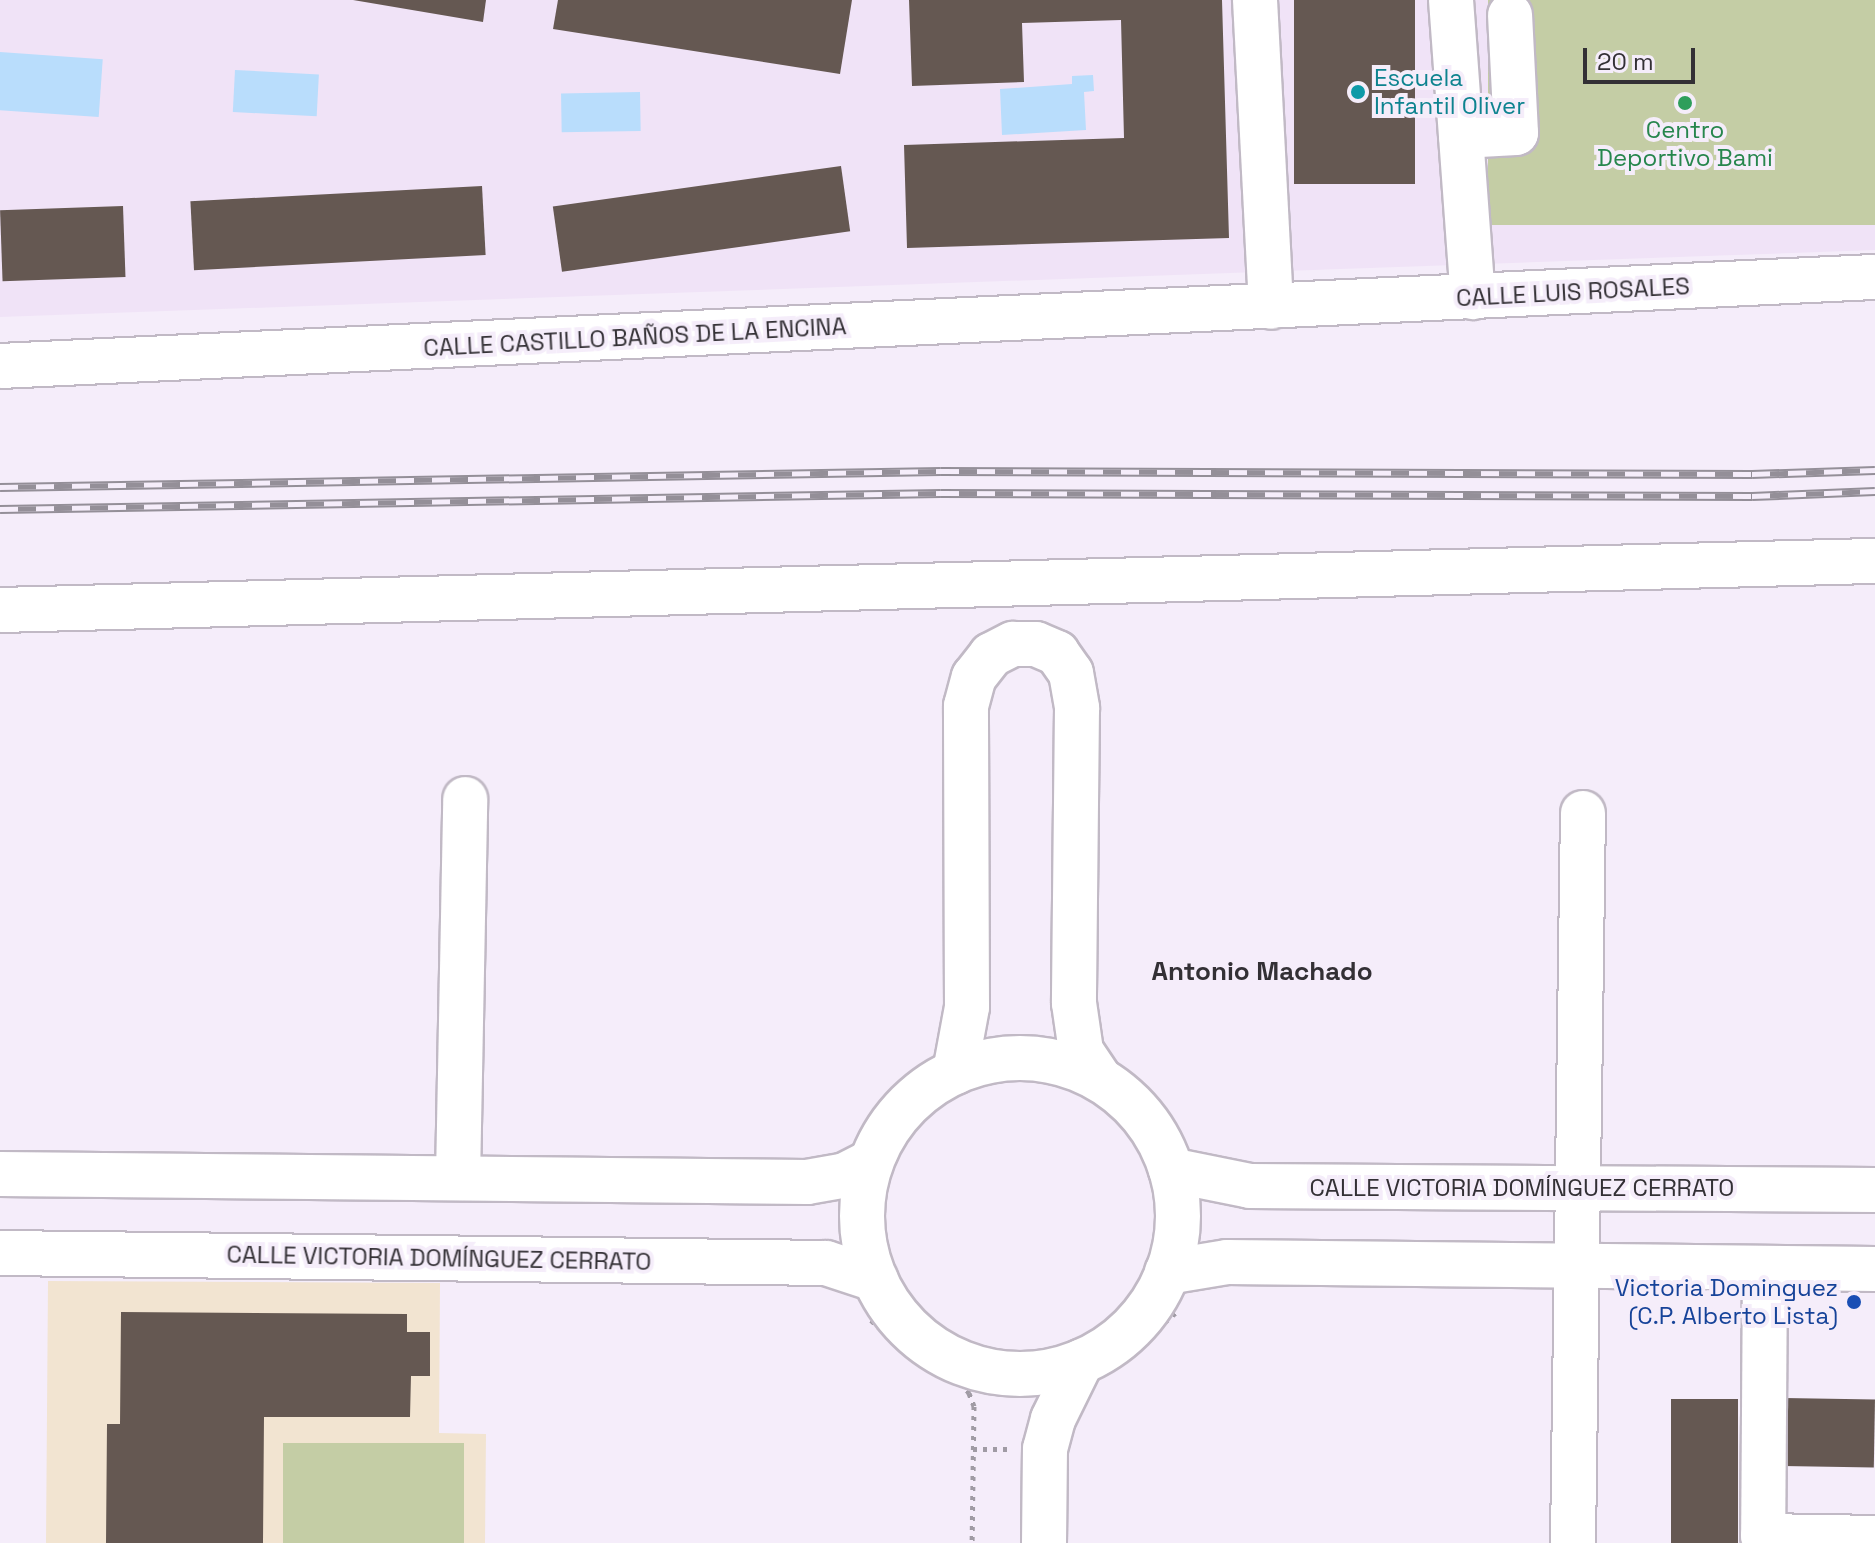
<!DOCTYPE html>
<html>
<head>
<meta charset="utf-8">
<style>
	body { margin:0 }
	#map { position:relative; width:1875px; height:1543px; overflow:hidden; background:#f5edfa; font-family:"Space Grotesk",sans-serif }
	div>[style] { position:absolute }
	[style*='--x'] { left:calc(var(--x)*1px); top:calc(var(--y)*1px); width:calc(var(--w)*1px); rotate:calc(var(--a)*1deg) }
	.built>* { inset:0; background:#f0e3f7 }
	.education>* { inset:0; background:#f2e4d1 }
	.green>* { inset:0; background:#c4cda5; transform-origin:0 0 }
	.water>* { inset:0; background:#b9ddfc; transform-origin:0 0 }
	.building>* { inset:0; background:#655852; transform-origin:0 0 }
	.path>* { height:5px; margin-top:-2.5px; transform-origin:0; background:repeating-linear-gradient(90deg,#a09ba4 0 4px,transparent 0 10px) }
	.roads { filter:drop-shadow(2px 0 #c1b9c5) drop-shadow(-2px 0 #c1b9c5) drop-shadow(0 2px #c1b9c5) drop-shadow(0 -2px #c1b9c5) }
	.minor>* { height:44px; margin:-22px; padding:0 22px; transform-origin:22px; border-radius:22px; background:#fff }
	.minor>.ring { margin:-22px; padding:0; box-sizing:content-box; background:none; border:44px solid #fff; border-radius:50% }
	.rail>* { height:9px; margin-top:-4.5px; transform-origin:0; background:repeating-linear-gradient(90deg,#f5edfa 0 18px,#948f98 0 36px); box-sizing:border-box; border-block:2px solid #948f98 }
	.dots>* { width:22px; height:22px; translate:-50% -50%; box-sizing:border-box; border:4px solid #f5edfa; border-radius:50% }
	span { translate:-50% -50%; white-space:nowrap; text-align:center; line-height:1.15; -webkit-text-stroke:8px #f5edfa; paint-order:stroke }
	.culture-label { font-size:24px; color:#0d838f }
	.left { translate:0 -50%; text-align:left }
	.leisure-label { font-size:24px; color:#27864d }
	.street-label { font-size:24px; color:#333035 }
	.transit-label { font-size:24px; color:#164399 }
	.right { translate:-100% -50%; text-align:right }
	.neighbourhood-label { font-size:26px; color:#333035; font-weight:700 }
	.scale { position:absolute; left:1583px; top:48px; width:112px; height:36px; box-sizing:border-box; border:4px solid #333035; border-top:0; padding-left:10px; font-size:24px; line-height:28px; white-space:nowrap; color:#333035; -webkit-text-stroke:6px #f5edfa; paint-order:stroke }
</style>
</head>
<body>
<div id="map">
	<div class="built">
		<i style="clip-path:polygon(0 0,1875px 0,1875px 250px,0 317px)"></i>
	</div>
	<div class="education">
		<i style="clip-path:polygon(48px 1281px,440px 1283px,439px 1433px,486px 1434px,485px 1543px,46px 1543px)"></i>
	</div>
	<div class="green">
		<i style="left:1488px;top:0;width:387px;height:225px"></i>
		<i style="left:283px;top:1443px;width:181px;height:100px"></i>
	</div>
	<div class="water">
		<i style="left:0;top:52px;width:103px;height:58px;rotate:4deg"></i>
		<i style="left:235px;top:70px;width:84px;height:42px;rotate:3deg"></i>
		<i style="clip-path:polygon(1093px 75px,1094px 91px,1084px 92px,1086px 130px,1002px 135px,1000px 89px,1072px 84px,1072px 76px)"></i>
		<i style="left:640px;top:92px;width:39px;height:79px;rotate:89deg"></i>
	</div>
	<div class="building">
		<i style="clip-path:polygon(353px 0,486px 0,483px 22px)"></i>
		<i style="clip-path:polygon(558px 0,852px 0,840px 74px,553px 29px)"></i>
		<i style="clip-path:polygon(909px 0,1222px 0,1229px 238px,907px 248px,904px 145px,1124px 138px,1121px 20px,1022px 23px,1024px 82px,912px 86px)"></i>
		<i style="left:1294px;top:0;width:121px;height:184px"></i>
		<i style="left:841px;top:166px;width:66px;height:291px;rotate:82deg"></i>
		<i style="left:482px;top:186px;width:69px;height:292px;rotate:87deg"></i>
		<i style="left:123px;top:206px;width:71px;height:123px;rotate:88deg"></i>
		<i style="clip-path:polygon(121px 1312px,407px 1314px,407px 1332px,430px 1332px,430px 1376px,411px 1376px,410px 1417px,264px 1417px,263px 1543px,106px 1543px,107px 1424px,120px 1424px)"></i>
		<i style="left:1784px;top:1398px;width:91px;height:68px;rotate:1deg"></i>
		<i style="left:1738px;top:1399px;width:144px;height:67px;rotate:90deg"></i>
	</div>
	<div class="path">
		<i style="--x:871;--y:1320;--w:45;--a:43.2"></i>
		<i style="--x:904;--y:1351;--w:65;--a:28.5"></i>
		<i style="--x:961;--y:1382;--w:14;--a:54"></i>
		<i style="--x:969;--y:1393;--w:14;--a:69"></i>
		<i style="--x:974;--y:1406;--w:137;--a:90.8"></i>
		<i style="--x:1120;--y:1362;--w:74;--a:-41.7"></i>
		<i style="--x:973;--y:1449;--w:34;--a:0"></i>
	</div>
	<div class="roads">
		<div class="minor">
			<i style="--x:1255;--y:0;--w:307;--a:87"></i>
			<i style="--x:1451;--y:0;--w:298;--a:85.8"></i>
			<i style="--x:1461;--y:136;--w:55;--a:-3.1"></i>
			<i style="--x:1516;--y:133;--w:118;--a:-92.9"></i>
			<i style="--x:0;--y:366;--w:1877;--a:-2.72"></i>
			<i style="--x:0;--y:610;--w:1876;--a:-1.5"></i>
			<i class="ring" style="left:862px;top:1058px;width:272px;height:272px"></i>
			<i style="--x:955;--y:1072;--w:66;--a:-79.5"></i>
			<i style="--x:967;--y:1007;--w:301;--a:-90.2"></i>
			<i style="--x:966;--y:706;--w:30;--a:-75"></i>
			<i style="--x:974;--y:677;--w:28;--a:-52"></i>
			<i style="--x:991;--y:655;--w:25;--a:-27"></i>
			<i style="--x:1013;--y:644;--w:23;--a:0"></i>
			<i style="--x:1036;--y:644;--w:23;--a:23"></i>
			<i style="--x:1057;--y:653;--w:24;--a:55"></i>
			<i style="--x:1071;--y:673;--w:36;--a:80"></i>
			<i style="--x:1077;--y:708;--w:295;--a:90.6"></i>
			<i style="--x:1074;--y:1003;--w:49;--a:81.7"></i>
			<i style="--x:1081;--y:1051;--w:34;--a:56"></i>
			<i style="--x:1171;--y:1170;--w:81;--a:11.4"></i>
			<i style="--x:1250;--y:1186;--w:625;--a:0.37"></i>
			<i style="--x:0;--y:1174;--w:807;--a:0.57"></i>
			<i style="--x:807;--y:1182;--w:39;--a:-10"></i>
			<i style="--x:845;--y:1175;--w:29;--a:-27"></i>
			<i style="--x:458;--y:1178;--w:379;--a:-88.9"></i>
			<i style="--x:0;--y:1253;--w:826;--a:0.69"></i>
			<i style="--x:826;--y:1263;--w:52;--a:18.1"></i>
			<i style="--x:1765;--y:1269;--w:267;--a:90.4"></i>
			<i style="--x:1763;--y:1536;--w:112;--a:1"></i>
			<i style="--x:1167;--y:1272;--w:61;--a:-9.5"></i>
			<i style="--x:1227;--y:1262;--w:648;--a:0.62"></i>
			<i style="--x:1044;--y:1543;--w:94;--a:-89.4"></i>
			<i style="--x:1045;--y:1449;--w:31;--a:-75"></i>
			<i style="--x:1053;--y:1419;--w:64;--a:-63.8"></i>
			<i style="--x:1573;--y:1543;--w:730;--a:-89.22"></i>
		</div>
	</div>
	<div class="rail">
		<i style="--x:0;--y:487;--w:941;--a:-0.97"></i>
		<i style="--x:941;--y:471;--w:811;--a:0.21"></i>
		<i style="--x:1752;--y:474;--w:123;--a:-1.9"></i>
		<i style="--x:0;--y:509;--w:941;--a:-0.97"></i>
		<i style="--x:941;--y:493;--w:811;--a:0.21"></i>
		<i style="--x:1752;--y:496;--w:123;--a:-2.3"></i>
	</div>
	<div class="dots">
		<i style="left:1358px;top:92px;background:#0f9aa8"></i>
		<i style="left:1685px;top:103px;background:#2e9e5b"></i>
		<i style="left:1854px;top:1302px;background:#1a4fb4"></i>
	</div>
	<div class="culture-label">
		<span class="left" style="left:1374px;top:92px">Escuela<br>Infantil Oliver</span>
	</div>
	<div class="leisure-label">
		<span style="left:1685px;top:144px">Centro<br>Deportivo Bami</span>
	</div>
	<div class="street-label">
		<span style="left:1573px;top:292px;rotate:-3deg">CALLE LUIS ROSALES</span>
		<span style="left:635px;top:337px;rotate:-3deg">CALLE CASTILLO BAÑOS DE LA ENCINA</span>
		<span style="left:1522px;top:1188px">CALLE VICTORIA DOMÍNGUEZ CERRATO</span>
		<span style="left:439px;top:1258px;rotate:1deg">CALLE VICTORIA DOMÍNGUEZ CERRATO</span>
	</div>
	<div class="transit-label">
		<span class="right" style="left:1838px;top:1302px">Victoria Dominguez<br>(C.P. Alberto Lista)</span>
	</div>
	<div class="neighbourhood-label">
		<span style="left:1262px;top:972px">Antonio Machado</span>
	</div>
	<div class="scale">20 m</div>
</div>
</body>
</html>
